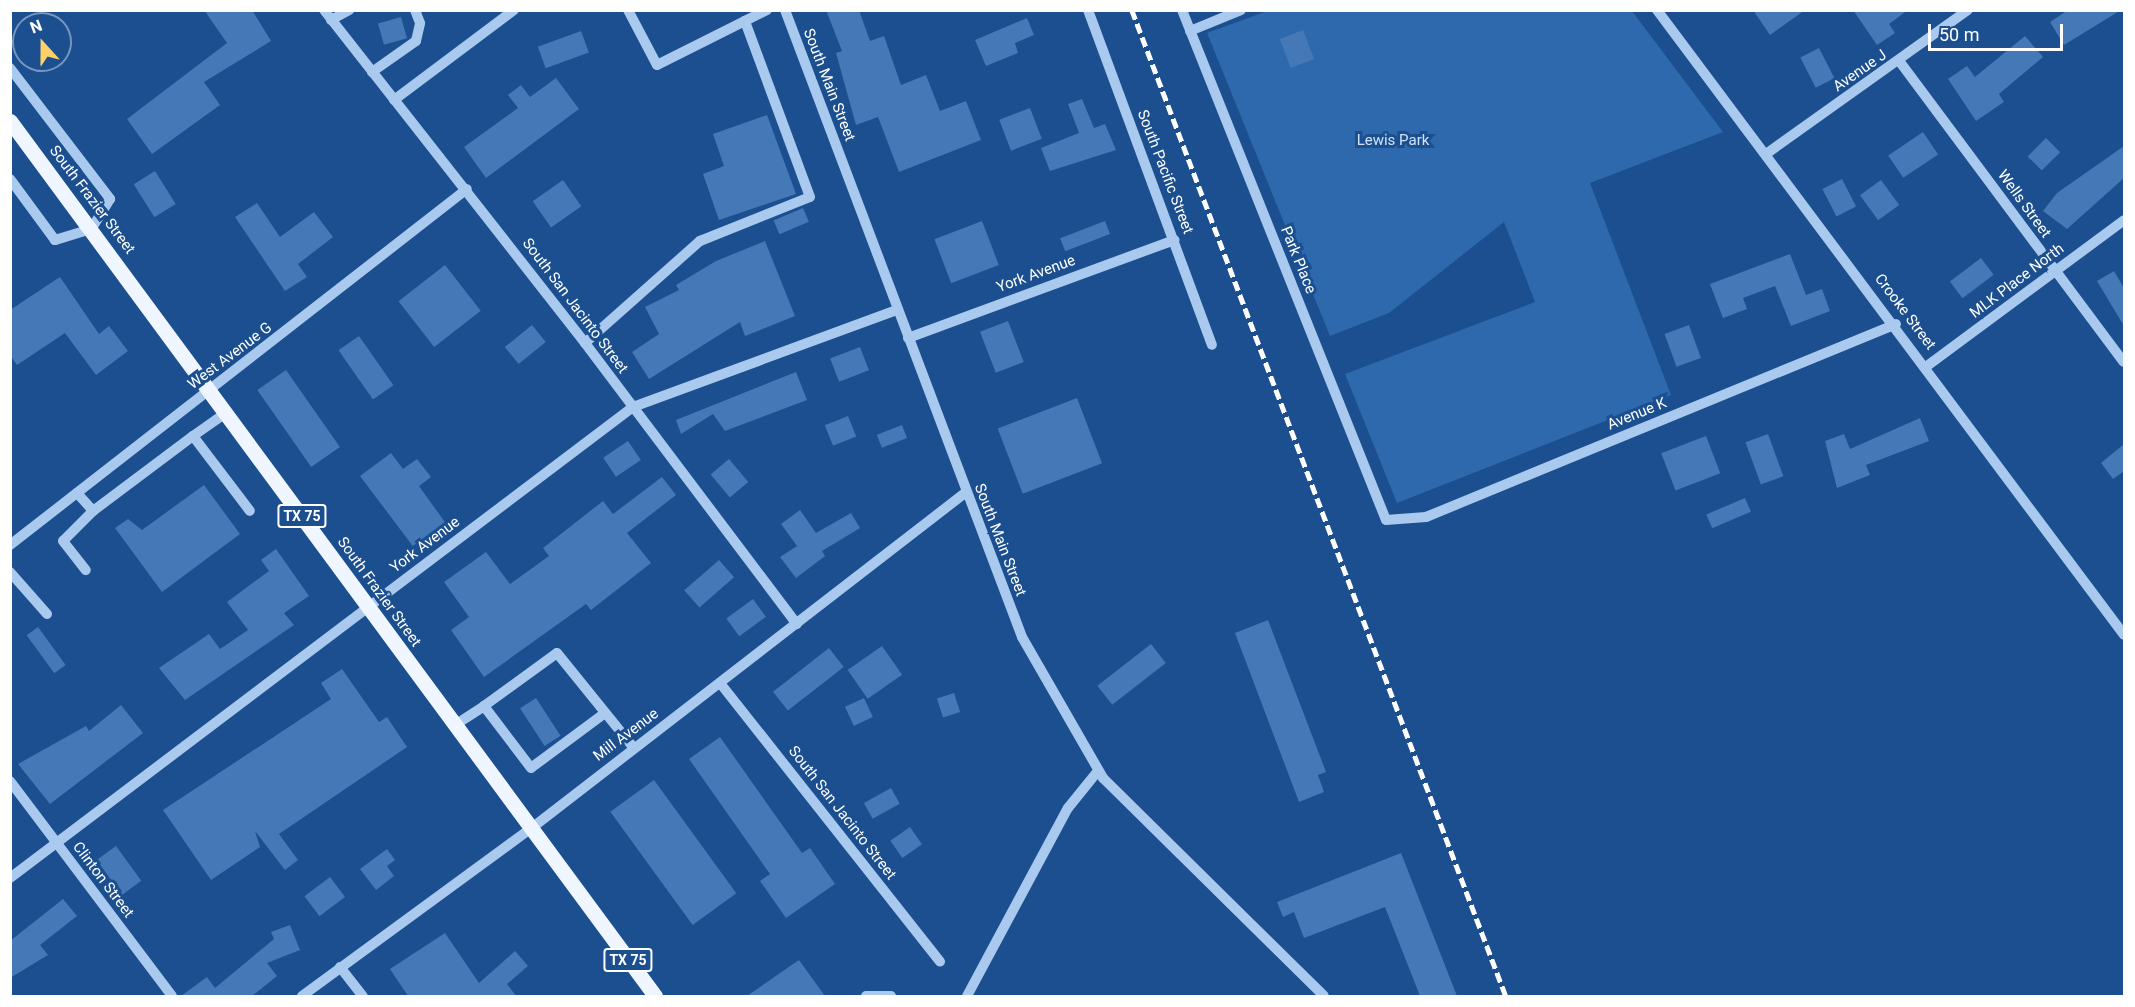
<!DOCTYPE html>
<html>
<head>
<meta charset="utf-8">
<style>
	body { margin:0 }
	#map { position:relative; width:2135px; height:1007px; overflow:hidden; background:#1b4f8f; font-family:Roboto,sans-serif }
	div>[style] { position:absolute }
	[style*='--x'] { left:calc(var(--x)*1px); top:calc(var(--y)*1px); width:calc(var(--w)*1px); rotate:calc(var(--a)*1deg) }
	.green>* { inset:0; background:#2e69ad }
	.building>* { inset:0; background:#4478b7; transform-origin:0 0 }
	.minor>* { height:10px; margin:-5px; padding:0 5px; transform-origin:5px; border-radius:5px; background:#a9c9ee }
	.major>* { height:15px; margin:-7.5px; padding:0 7.5px; transform-origin:7.5px; border-radius:7.5px; background:#f0f6ff }
	.rail>* { height:4.5px; margin-top:-2.25px; transform-origin:0; background:repeating-linear-gradient(90deg,#fff 0 10px,transparent 0 14.5px) }
	span { translate:-50% -50%; white-space:nowrap; text-align:center; line-height:1.15; -webkit-text-stroke:6px #1b4f8f; paint-order:stroke }
	.shield-label span { padding:2px 4px; background:#1b4f8f; border:2px solid; border-radius:4px; -webkit-text-stroke-width:0 }
	.shield-label { font-size:14px; color:#fff; font-weight:700 }
	.street-label { font-size:15px; color:#fff }
	.park-label { font-size:15px; color:#cfe3fa }
	.frame { position:absolute; inset:0; border:12px solid #fff; pointer-events:none }
	.north { position:absolute; left:12px; top:12px; width:60px; height:60px; box-sizing:border-box; background:#1b4f8f; border:2px solid #7695bc; border-radius:50%; rotate:339deg; font-size:16px; font-weight:700; line-height:24px; text-align:center; color:#fff }
	.north::after { content:''; display:block; margin:auto; width:21px; height:27px; background:#ffd166; clip-path:polygon(50% 0,100% 100%,50% 72%,0 100%) }
	.scale { position:absolute; left:1928px; top:24px; width:135px; height:27px; box-sizing:border-box; border:3px solid #fff; border-top:0; padding-left:8px; font-size:18px; line-height:21px; white-space:nowrap; color:#fff; -webkit-text-stroke:4px #1b4f8f; paint-order:stroke }
</style>
</head>
<body>
<div id="map">
	<div class="green">
		<i style="clip-path:polygon(1267px 11px,1632px 11px,1723px 132px,1590px 183px,1671px 395px,1397px 503px,1345px 374px,1535px 302px,1504px 222px,1389px 313px,1330px 336px,1207px 33px)"></i>
	</div>
	<div class="building">
		<i style="clip-path:polygon(204px 10px,252px 10px,271px 41px,204px 82px,220px 105px,152px 154px,127px 119px,227px 43px)"></i>
		<i style="clip-path:polygon(826px 10px,859px 10px,870px 41px,884px 36px,901px 85px,926px 75px,940px 111px,966px 101px,981px 140px,899px 172px,878px 117px,856px 125px,836px 53px,842px 51px)"></i>
		<i style="clip-path:polygon(1753px 10px,1805px 10px,1770px 35px)"></i>
		<i style="clip-path:polygon(1853px 10px,1908px 10px,1889px 24px,1895px 33px,1877px 45px)"></i>
		<i style="clip-path:polygon(2068px 10px,2121px 10px,2064px 45px,2050px 22px)"></i>
		<i style="left:401px;top:17px;width:22px;height:24px;rotate:74deg"></i>
		<i style="clip-path:polygon(1027px 18px,1034px 35px,1015px 43px,1018px 53px,986px 66px,975px 40px)"></i>
		<i style="left:1303px;top:30px;width:31px;height:25px;rotate:69deg"></i>
		<i style="left:581px;top:31px;width:23px;height:46px;rotate:70deg"></i>
		<i style="clip-path:polygon(2025px 36px,2043px 57px,1999px 94px,2004px 102px,1976px 121px,1948px 79px,1967px 66px,1975px 77px)"></i>
		<i style="left:1819px;top:48px;width:34px;height:21px;rotate:63deg"></i>
		<i style="clip-path:polygon(556px 78px,579px 109px,486px 178px,464px 147px,518px 108px,508px 95px,521px 85px,530px 97px)"></i>
		<i style="clip-path:polygon(1082px 99px,1094px 128px,1105px 124px,1116px 150px,1050px 171px,1041px 148px,1079px 133px,1068px 104px)"></i>
		<i style="left:1030px;top:108px;width:33px;height:33px;rotate:69deg"></i>
		<i style="clip-path:polygon(767px 115px,796px 194px,719px 220px,703px 174px,724px 166px,713px 134px)"></i>
		<i style="left:1923px;top:132px;width:27px;height:42px;rotate:56deg"></i>
		<i style="left:2046px;top:138px;width:20px;height:26px;rotate:45deg"></i>
		<i style="clip-path:polygon(2124px 146px,2124px 178px,2067px 229px,2043px 211px,2057px 193px)"></i>
		<i style="left:155px;top:171px;width:39px;height:25px;rotate:58deg"></i>
		<i style="left:1842px;top:179px;width:31px;height:22px;rotate:63deg"></i>
		<i style="left:563px;top:180px;width:32px;height:37px;rotate:55deg"></i>
		<i style="left:1881px;top:180px;width:31px;height:26px;rotate:54deg"></i>
		<i style="clip-path:polygon(257px 203px,280px 237px,314px 212px,333px 237px,298px 264px,307px 277px,285px 291px,235px 217px)"></i>
		<i style="left:803px;top:208px;width:15px;height:32px;rotate:67deg"></i>
		<i style="left:982px;top:221px;width:47px;height:51px;rotate:69deg"></i>
		<i style="left:1105px;top:221px;width:14px;height:48px;rotate:69deg"></i>
		<i style="clip-path:polygon(765px 241px,795px 316px,745px 336px,740px 322px,649px 379px,632px 352px,659px 334px,645px 307px,679px 290px,676px 285px,716px 261px)"></i>
		<i style="clip-path:polygon(1790px 254px,1806px 295px,1822px 289px,1830px 311px,1791px 326px,1775px 286px,1743px 298px,1747px 309px,1723px 318px,1710px 284px)"></i>
		<i style="left:1981px;top:258px;width:21px;height:39px;rotate:53deg"></i>
		<i style="left:445px;top:265px;width:58px;height:59px;rotate:52deg"></i>
		<i style="clip-path:polygon(2114px 271px,2124px 288px,2124px 326px,2097px 281px)"></i>
		<i style="clip-path:polygon(60px 277px,99px 334px,109px 326px,128px 351px,96px 375px,65px 333px,17px 365px,10px 355px,10px 310px)"></i>
		<i style="left:1008px;top:321px;width:44px;height:30px;rotate:69deg"></i>
		<i style="left:532px;top:325px;width:22px;height:35px;rotate:51deg"></i>
		<i style="left:1689px;top:325px;width:35px;height:26px;rotate:70deg"></i>
		<i style="left:359px;top:336px;width:60px;height:25px;rotate:55deg"></i>
		<i style="left:860px;top:347px;width:25px;height:32px;rotate:69deg"></i>
		<i style="left:286px;top:370px;width:94px;height:35px;rotate:55deg"></i>
		<i style="clip-path:polygon(796px 372px,807px 400px,725px 431px,713px 414px,681px 434px,676px 420px)"></i>
		<i style="left:1077px;top:398px;width:70px;height:85px;rotate:69deg"></i>
		<i style="left:848px;top:416px;width:22px;height:25px;rotate:68deg"></i>
		<i style="clip-path:polygon(1920px 418px,1929px 441px,1866px 465px,1870px 475px,1837px 488px,1825px 441px,1844px 434px,1850px 449px)"></i>
		<i style="left:902px;top:425px;width:14px;height:27px;rotate:69deg"></i>
		<i style="left:1768px;top:434px;width:45px;height:24px;rotate:70deg"></i>
		<i style="left:1706px;top:436px;width:40px;height:48px;rotate:69deg"></i>
		<i style="left:628px;top:441px;width:23px;height:30px;rotate:56deg"></i>
		<i style="clip-path:polygon(2124px 444px,2124px 471px,2113px 479px,2101px 463px)"></i>
		<i style="clip-path:polygon(391px 453px,403px 469px,417px 459px,431px 477px,419px 486px,447px 525px,415px 549px,360px 476px)"></i>
		<i style="left:729px;top:459px;width:30px;height:24px;rotate:50deg"></i>
		<i style="clip-path:polygon(662px 477px,676px 495px,627px 533px,651px 563px,591px 610px,586px 604px,484px 677px,451px 630px,469px 617px,444px 582px,486px 552px,510px 584px,549px 556px,543px 548px,603px 501px,613px 514px)"></i>
		<i style="clip-path:polygon(204px 485px,240px 534px,162px 592px,115px 528px,128px 519px,142px 530px)"></i>
		<i style="left:1745px;top:498px;width:15px;height:42px;rotate:67deg"></i>
		<i style="clip-path:polygon(800px 510px,816px 533px,851px 513px,860px 528px,822px 551px,825px 556px,796px 578px,780px 557px,797px 546px,781px 524px)"></i>
		<i style="clip-path:polygon(276px 549px,309px 596px,284px 613px,294px 625px,185px 700px,159px 668px,209px 634px,220px 649px,248px 630px,227px 602px,269px 571px,261px 560px)"></i>
		<i style="left:719px;top:560px;width:23px;height:46px;rotate:49deg"></i>
		<i style="left:753px;top:599px;width:22px;height:33px;rotate:54deg"></i>
		<i style="clip-path:polygon(1268px 620px,1326px 772px,1318px 775px,1324px 792px,1299px 802px,1235px 633px)"></i>
		<i style="left:38px;top:627px;width:47px;height:14px;rotate:54deg"></i>
		<i style="left:1151px;top:644px;width:24px;height:68px;rotate:52deg"></i>
		<i style="left:882px;top:646px;width:35px;height:42px;rotate:55deg"></i>
		<i style="left:829px;top:648px;width:24px;height:71px;rotate:52deg"></i>
		<i style="clip-path:polygon(342px 669px,379px 722px,387px 717px,407px 747px,279px 834px,298px 860px,285px 870px,255px 831px,260px 847px,211px 880px,163px 810px,331px 699px,321px 683px)"></i>
		<i style="left:954px;top:693px;width:20px;height:18px;rotate:72deg"></i>
		<i style="left:536px;top:698px;width:45px;height:19px;rotate:57deg"></i>
		<i style="left:864px;top:698px;width:21px;height:21px;rotate:65deg"></i>
		<i style="clip-path:polygon(121px 705px,143px 733px,50px 804px,18px 764px,86px 726px,89px 731px)"></i>
		<i style="clip-path:polygon(720px 737px,802px 853px,810px 848px,835px 884px,786px 918px,760px 881px,770px 874px,689px 759px)"></i>
		<i style="left:654px;top:780px;width:140px;height:54px;rotate:54deg"></i>
		<i style="left:891px;top:788px;width:18px;height:31px;rotate:61deg"></i>
		<i style="left:910px;top:827px;width:21px;height:24px;rotate:55deg"></i>
		<i style="left:116px;top:846px;width:43px;height:24px;rotate:54deg"></i>
		<i style="clip-path:polygon(387px 849px,395px 860px,387px 866px,394px 876px,376px 890px,360px 869px)"></i>
		<i style="clip-path:polygon(1401px 853px,1457px 996px,1420px 996px,1385px 907px,1304px 938px,1294px 912px,1283px 917px,1277px 902px)"></i>
		<i style="left:330px;top:877px;width:25px;height:32px;rotate:53deg"></i>
		<i style="clip-path:polygon(63px 899px,77px 916px,40px 945px,48px 955px,10px 978px,10px 941px)"></i>
		<i style="clip-path:polygon(290px 925px,300px 950px,267px 963px,277px 976px,252px 996px,181px 996px,207px 977px,215px 988px,274px 939px,271px 932px)"></i>
		<i style="clip-path:polygon(445px 933px,479px 983px,515px 951px,528px 966px,507px 984px,516px 996px,408px 996px,390px 969px)"></i>
		<i style="clip-path:polygon(799px 960px,825px 996px,747px 996px)"></i>
	</div>
	<div class="minor">
		<i style="--x:324;--y:10;--w:423;--a:51.9"></i>
		<i style="--x:585;--y:343;--w:352;--a:53"></i>
		<i style="--x:628;--y:10;--w:62;--a:62.2"></i>
		<i style="--x:657;--y:65;--w:123;--a:-26.6"></i>
		<i style="--x:785;--y:10;--w:670;--a:69.29"></i>
		<i style="--x:1022;--y:637;--w:163;--a:60.1"></i>
		<i style="--x:1103;--y:778;--w:310;--a:44.6"></i>
		<i style="--x:1088;--y:10;--w:357;--a:69.7"></i>
		<i style="--x:1182;--y:10;--w:549;--a:68.2"></i>
		<i style="--x:1386;--y:520;--w:40;--a:-4.3"></i>
		<i style="--x:1426;--y:517;--w:508;--a:-22.32"></i>
		<i style="--x:1657;--y:10;--w:780;--a:53.23"></i>
		<i style="--x:331;--y:20;--w:21;--a:-29"></i>
		<i style="--x:1190;--y:31;--w:55;--a:-22.4"></i>
		<i style="--x:1900;--y:62;--w:374;--a:53.3"></i>
		<i style="--x:10;--y:68;--w:165;--a:52.6"></i>
		<i style="--x:110;--y:199;--w:36;--a:122"></i>
		<i style="--x:91;--y:229;--w:38;--a:163"></i>
		<i style="--x:55;--y:240;--w:76;--a:-126.4"></i>
		<i style="--x:372;--y:72;--w:54;--a:-35.2"></i>
		<i style="--x:416;--y:41;--w:18;--a:-77"></i>
		<i style="--x:420;--y:23;--w:14;--a:-111"></i>
		<i style="--x:394;--y:100;--w:150;--a:-36.9"></i>
		<i style="--x:1766;--y:154;--w:248;--a:-35.5"></i>
		<i style="--x:908;--y:338;--w:284;--a:-20.2"></i>
		<i style="--x:585;--y:343;--w:154;--a:-41.6"></i>
		<i style="--x:700;--y:241;--w:118;--a:-21.8"></i>
		<i style="--x:810;--y:197;--w:188;--a:-110.3"></i>
		<i style="--x:1927;--y:366;--w:245;--a:-36.5"></i>
		<i style="--x:193;--y:436;--w:42;--a:-35.2"></i>
		<i style="--x:77;--y:493;--w:24;--a:48"></i>
		<i style="--x:93;--y:511;--w:42;--a:135"></i>
		<i style="--x:63;--y:541;--w:37;--a:52"></i>
		<i style="--x:93;--y:511;--w:125;--a:-36.9"></i>
		<i style="--x:193;--y:436;--w:94;--a:52.8"></i>
		<i style="--x:10;--y:545;--w:579;--a:-37.92"></i>
		<i style="--x:10;--y:572;--w:56;--a:48.6"></i>
		<i style="--x:720;--y:683;--w:355;--a:51.7"></i>
		<i style="--x:605;--y:713;--w:92;--a:143.4"></i>
		<i style="--x:531;--y:768;--w:78;--a:-127.2"></i>
		<i style="--x:484;--y:706;--w:90;--a:-36"></i>
		<i style="--x:557;--y:653;--w:121;--a:51"></i>
		<i style="--x:455;--y:725;--w:35;--a:-33"></i>
		<i style="--x:10;--y:781;--w:269;--a:53"></i>
		<i style="--x:10;--y:878;--w:781;--a:-37.09"></i>
		<i style="--x:633;--y:407;--w:281;--a:-20.2"></i>
		<i style="--x:340;--y:967;--w:37;--a:52"></i>
		<i style="--x:302;--y:996;--w:286;--a:-36.2"></i>
		<i style="--x:533;--y:827;--w:546;--a:-37.71"></i>
		<i style="--x:866;--y:996;--w:25;--a:0"></i>
		<i style="--x:967;--y:996;--w:213;--a:-61.8"></i>
		<i style="--x:1068;--y:808;--w:48;--a:-51"></i>
	</div>
	<div class="major">
		<i style="--x:10;--y:121;--w:1087;--a:53.6"></i>
	</div>
	<div class="rail">
		<i style="--x:1132;--y:10;--w:1055;--a:69.23"></i>
	</div>
	<div class="shield-label">
		<span style="left:302px;top:516px">TX 75</span>
		<span style="left:628px;top:960px">TX 75</span>
	</div>
	<div class="street-label">
		<span style="left:1860px;top:71px;rotate:-35deg">Avenue J</span>
		<span style="left:829px;top:85px;rotate:69deg">South Main Street</span>
		<span style="left:1165px;top:172px;rotate:69deg">South Pacific Street</span>
		<span style="left:92px;top:200px;rotate:53deg">South Frazier Street</span>
		<span style="left:2024px;top:204px;rotate:54deg">Wells Street</span>
		<span style="left:1298px;top:260px;rotate:68deg">Park Place</span>
		<span style="left:1036px;top:274px;rotate:-20deg">York Avenue</span>
		<span style="left:2017px;top:281px;rotate:-37deg">MLK Place North</span>
		<span style="left:575px;top:306px;rotate:53deg">South San Jacinto Street</span>
		<span style="left:1905px;top:312px;rotate:53deg">Crooke Street</span>
		<span style="left:230px;top:356px;rotate:-37deg">West Avenue G</span>
		<span style="left:1637px;top:414px;rotate:-22deg">Avenue K</span>
		<span style="left:1000px;top:540px;rotate:69deg">South Main Street</span>
		<span style="left:425px;top:545px;rotate:-37deg">York Avenue</span>
		<span style="left:379px;top:592px;rotate:54deg">South Frazier Street</span>
		<span style="left:626px;top:735px;rotate:-37deg">Mill Avenue</span>
		<span style="left:842px;top:813px;rotate:52deg">South San Jacinto Street</span>
		<span style="left:103px;top:880px;rotate:53deg">Clinton Street</span>
	</div>
	<div class="park-label">
		<span style="left:1393px;top:141px">Lewis Park</span>
	</div>
	<div class="frame"></div>
	<div class="north">N</div>
	<div class="scale">50 m</div>
</div>
</body>
</html>
